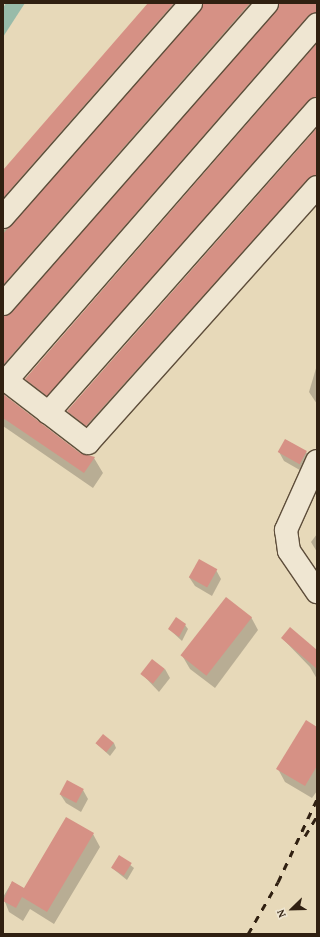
<!DOCTYPE html>
<html>
<head>
<meta charset="utf-8">
<style>
	body { margin:0 }
	#map { position:relative; width:320px; height:937px; overflow:hidden; background:#e7d9b9; font-family:"Gentium Book Plus",serif }
	div>[style] { position:absolute }
	[style*='--x'] { left:calc(var(--x)*1px); top:calc(var(--y)*1px); width:calc(var(--w)*1px); rotate:calc(var(--a)*1deg) }
	.water>* { inset:0; background:#98bba9 }
	.shadow>* { inset:0; background:#0003 }
	.building>* { inset:0; background:#d69185; transform-origin:0 0 }
	.roads { filter:drop-shadow(1px 0 #5e4e3b) drop-shadow(-1px 0 #5e4e3b) drop-shadow(0 1px #5e4e3b) drop-shadow(0 -1px #5e4e3b) }
	.minor>* { height:22px; margin:-11px; padding:0 11px; transform-origin:11px; border-radius:11px; background:#efe6d2 }
	.rail>* { height:3px; margin-top:-1.5px; transform-origin:0; background:repeating-linear-gradient(90deg,#302011 0 7px,transparent 0 14px) }
	span { translate:-50% -50%; white-space:nowrap; text-align:center; line-height:1.15; -webkit-text-stroke:3px #efe6d2; paint-order:stroke }
	.frame { position:absolute; inset:0; border:4px solid #302011; pointer-events:none }
	.north { position:absolute; left:272px; top:889px; width:40px; height:40px; -webkit-text-stroke:3px #efe6d2; paint-order:stroke; rotate:247deg; font-size:11px; font-weight:700; line-height:16px; text-align:center; color:#302011 }
	.north::after { content:''; display:block; margin:auto; width:14px; height:18px; background:#302011; clip-path:polygon(50% 0,100% 100%,50% 72%,0 100%) }
</style>
</head>
<body>
<div id="map">
	<div class="water">
		<i style="clip-path:polygon(6px 3px,25px 3px,3px 37px,3px 8px)"></i>
	</div>
	<div class="shadow">
		<i style="clip-path:polygon(149px 3px,317px 3px,317px 33px,3px 373px,3px 316px,13px 313px,278px 6px,266px 10px,3px 310px,3px 230px,13px 226px,201px 12px,202px 6px,190px 10px,3px 223px,3px 172px)"></i>
		<i style="clip-path:polygon(317px 45px,317px 116px,56px 410px,35px 394px,26px 379px)"></i>
		<i style="clip-path:polygon(317px 129px,317px 194px,96px 441px,77px 426px,68px 411px)"></i>
		<i style="clip-path:polygon(317px 365px,317px 404px,309px 392px)"></i>
		<i style="clip-path:polygon(3px 397px,80px 454px,94px 458px,103px 473px,93px 488px,3px 426px)"></i>
		<i style="clip-path:polygon(286px 440px,306px 452px,312px 461px,305px 473px,284px 461px,279px 452px)"></i>
		<i style="clip-path:polygon(317px 534px,317px 552px,311px 542px)"></i>
		<i style="clip-path:polygon(216px 570px,221px 579px,212px 596px,195px 586px,189px 577px)"></i>
		<i style="clip-path:polygon(251px 617px,258px 630px,215px 688px,190px 669px,183px 657px)"></i>
		<i style="clip-path:polygon(185px 625px,188px 629px,182px 641px,169px 629px)"></i>
		<i style="clip-path:polygon(282px 638px,317px 651px,317px 679px,310px 667px)"></i>
		<i style="clip-path:polygon(165px 669px,170px 678px,159px 692px,142px 674px)"></i>
		<i style="clip-path:polygon(317px 728px,317px 791px,312px 798px,285px 782px,278px 769px)"></i>
		<i style="clip-path:polygon(114px 743px,116px 748px,110px 756px,97px 744px)"></i>
		<i style="clip-path:polygon(83px 790px,88px 799px,81px 812px,66px 803px,60px 794px)"></i>
		<i style="clip-path:polygon(93px 834px,100px 847px,54px 924px,30px 909px,23px 921px,9px 912px,3px 897px,12px 882px,25px 889px)"></i>
		<i style="clip-path:polygon(119px 856px,134px 868px,127px 880px,112px 868px)"></i>
	</div>
	<div class="building">
		<i style="clip-path:polygon(148px 3px,174px 3px,3px 198px,3px 170px)"></i>
		<i style="clip-path:polygon(203px 3px,250px 3px,3px 285px,3px 234px,200px 11px)"></i>
		<i style="clip-path:polygon(279px 3px,317px 3px,317px 12px,308px 16px,3px 365px,3px 316px,12px 312px,276px 11px)"></i>
		<i style="clip-path:polygon(317px 43px,317px 97px,308px 101px,47px 396px,25px 379px)"></i>
		<i style="clip-path:polygon(317px 128px,317px 175px,308px 179px,86px 426px,67px 411px)"></i>
		<i style="clip-path:polygon(3px 394px,80px 453px,95px 457px,84px 473px,3px 418px)"></i>
		<i style="left:285px;top:439px;width:25px;height:15px;rotate:29deg"></i>
		<i style="left:199px;top:559px;width:21px;height:21px;rotate:29deg"></i>
		<i style="left:226px;top:597px;width:33px;height:74px;rotate:38deg"></i>
		<i style="clip-path:polygon(176px 617px,186px 624px,179px 637px,168px 629px)"></i>
		<i style="clip-path:polygon(290px 627px,317px 650px,317px 669px,281px 638px)"></i>
		<i style="left:152px;top:659px;width:16px;height:19px;rotate:38deg"></i>
		<i style="clip-path:polygon(306px 720px,317px 727px,317px 766px,305px 786px,276px 769px)"></i>
		<i style="left:103px;top:734px;width:14px;height:12px;rotate:39deg"></i>
		<i style="left:67px;top:780px;width:19px;height:16px;rotate:28deg"></i>
		<i style="clip-path:polygon(66px 817px,94px 833px,47px 912px,22px 897px,16px 908px,3px 901px,12px 881px,24px 888px)"></i>
		<i style="left:119px;top:855px;width:15px;height:15px;rotate:32deg"></i>
	</div>
	<div class="roads">
		<div class="minor">
			<i style="--x:3;--y:217;--w:285;--a:-48.7"></i>
			<i style="--x:3;--y:304;--w:400;--a:-48.7"></i>
			<i style="--x:3;--y:378;--w:107;--a:37.4"></i>
			<i style="--x:88;--y:443;--w:343;--a:-48.2"></i>
			<i style="--x:6;--y:381;--w:473;--a:-48.9"></i>
			<i style="--x:48;--y:413;--w:406;--a:-48.5"></i>
			<i style="--x:317;--y:461;--w:76;--a:114.2"></i>
			<i style="--x:286;--y:530;--w:21;--a:82"></i>
			<i style="--x:289;--y:551;--w:50;--a:55.7"></i>
		</div>
	</div>
	<div class="rail">
		<i style="--x:305;--y:836;--w:23;--a:-59"></i>
		<i style="--x:248;--y:934;--w:60;--a:-60"></i>
		<i style="--x:278;--y:882;--w:92;--a:-64.8"></i>
	</div>
	<div class="frame"></div>
	<div class="north">N</div>
</div>
</body>
</html>
